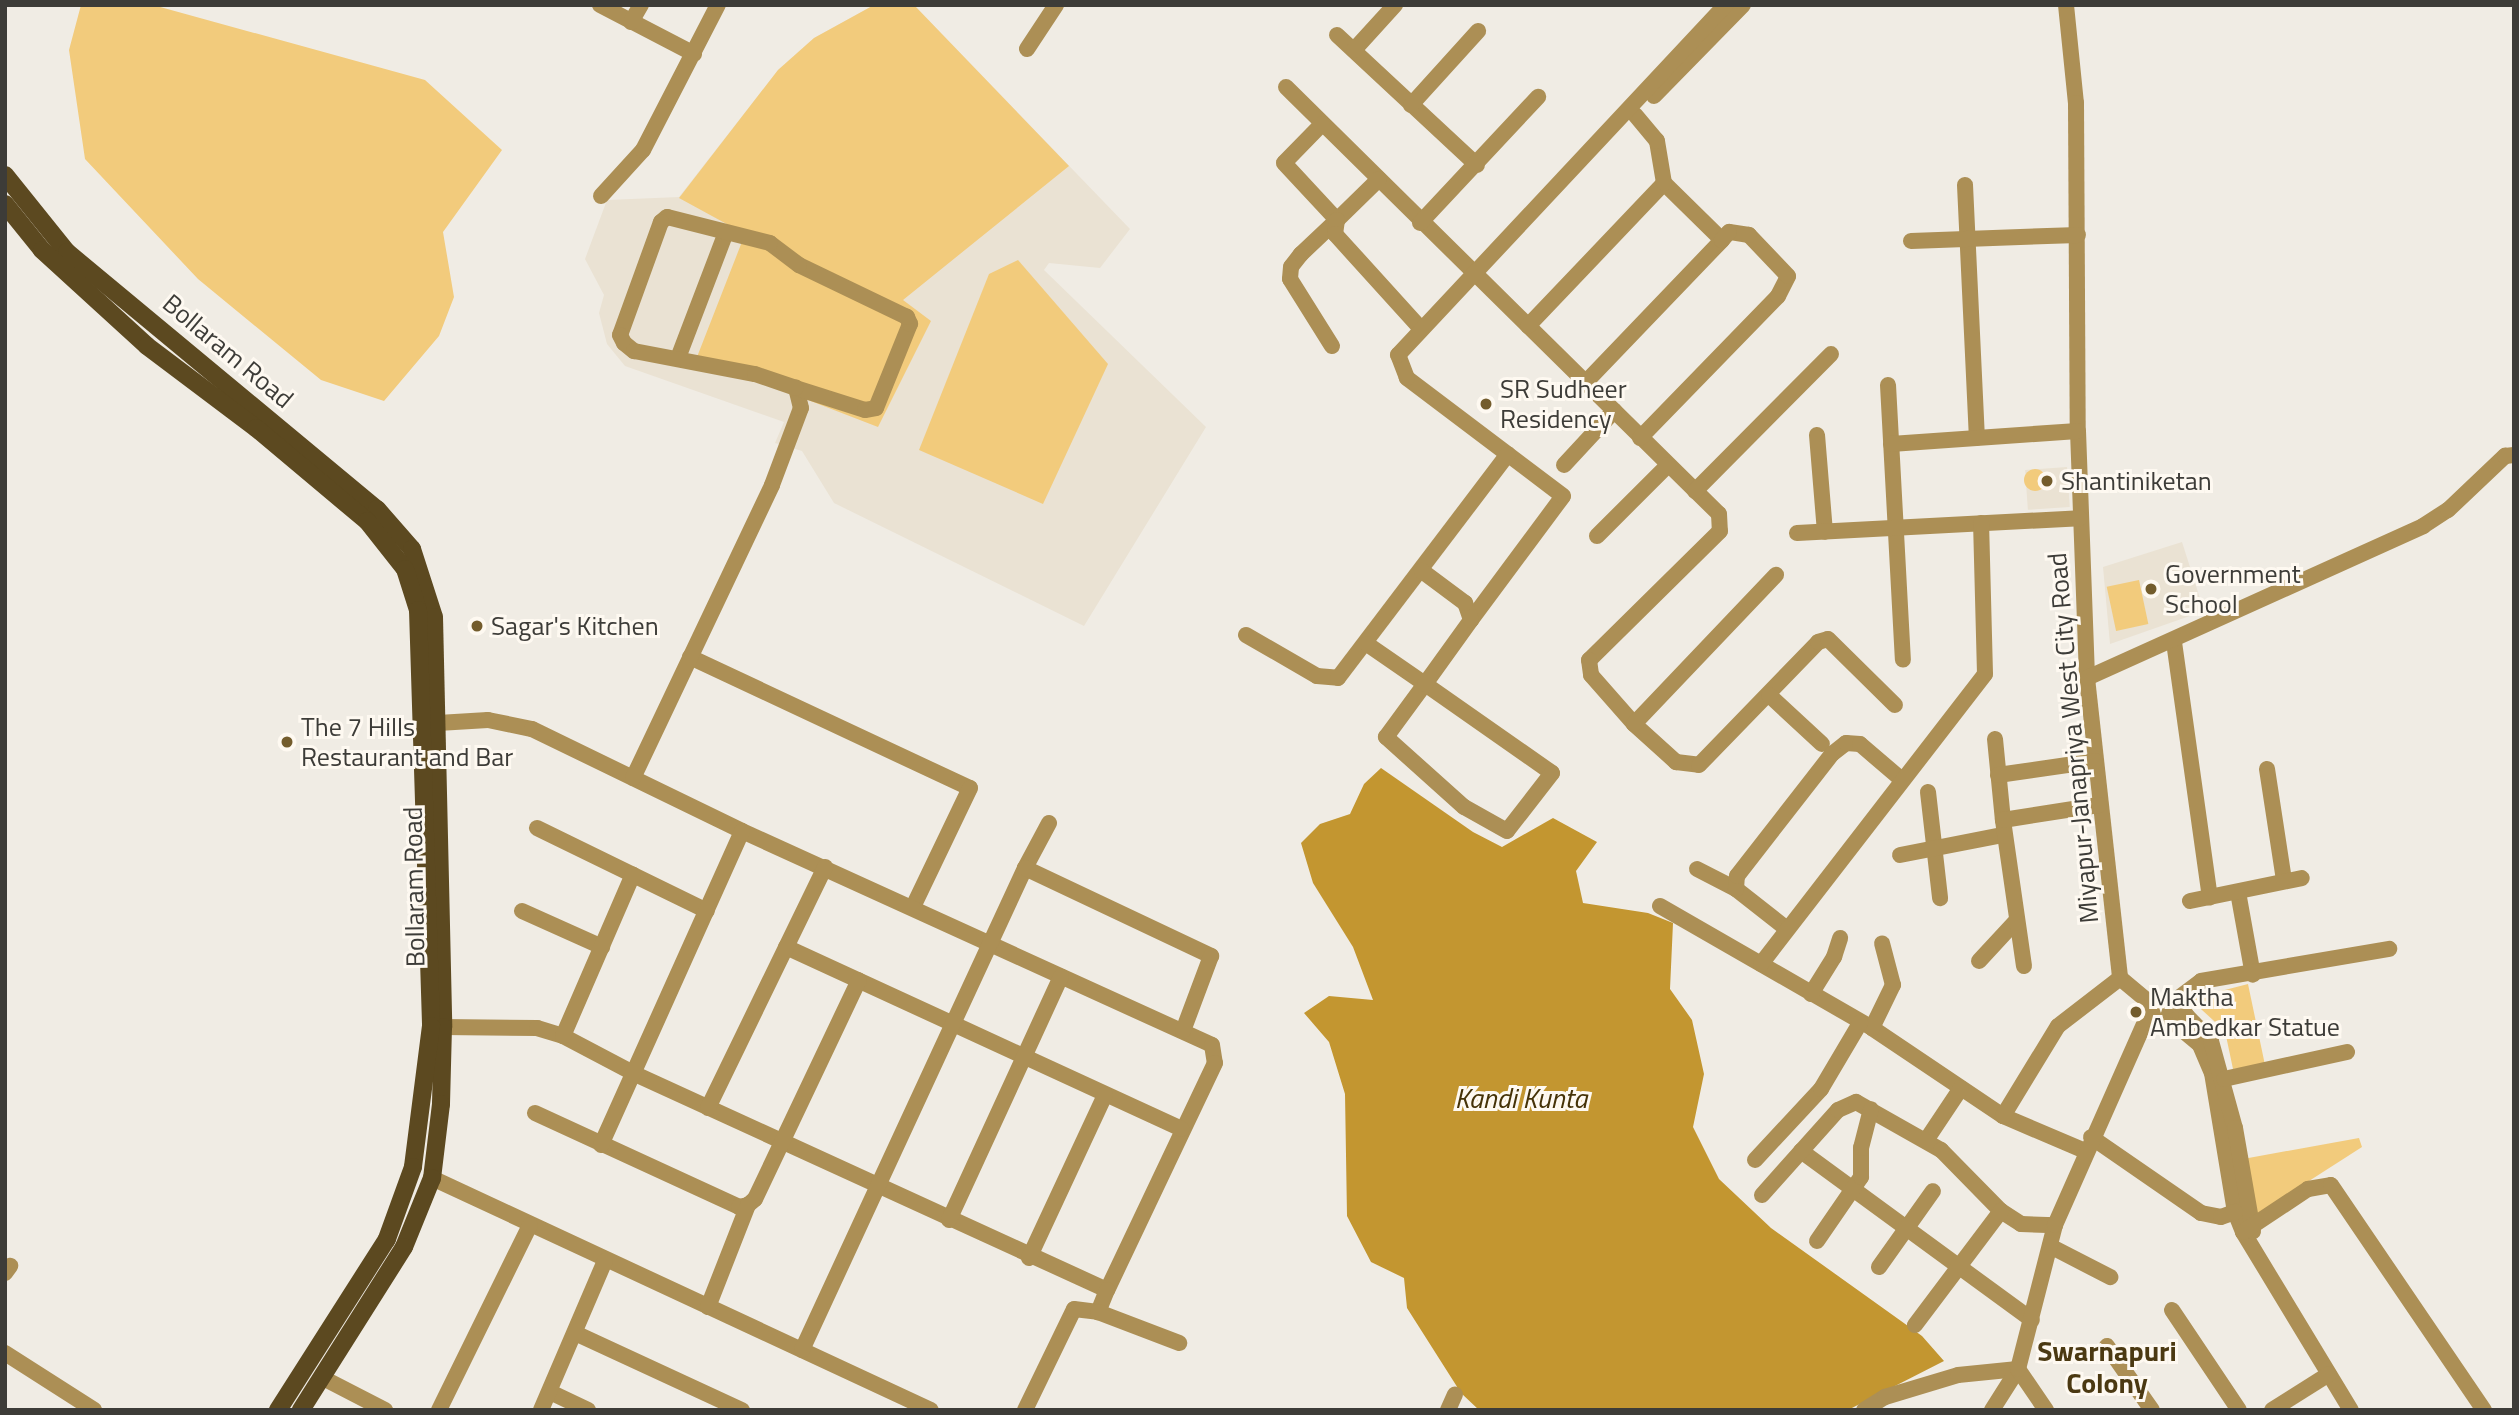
<!DOCTYPE html>
<html>
<head>
<meta charset="utf-8">
<style>
	body { margin:0 }
	#map { position:relative; width:2519px; height:1415px; overflow:hidden; background:#f0ece4; font-family:"Titillium Web",sans-serif }
	div>[style] { position:absolute }
	[style*='--x'] { left:calc(var(--x)*1px); top:calc(var(--y)*1px); width:calc(var(--w)*1px); rotate:calc(var(--a)*1deg) }
	.built>* { inset:0; background:#eae2d3; transform-origin:0 0 }
	.green>* { inset:0; background:#f2cb7c; transform-origin:0 0 }
	.round { border-radius:50% }
	.water>* { inset:0; background:#c39630 }
	.minor>* { height:16px; margin:-8px; padding:0 8px; transform-origin:8px; border-radius:8px; background:#ac8f55 }
	.major>* { height:18px; margin:-9px; padding:0 9px; transform-origin:9px; border-radius:9px; background:#5c4920 }
	.dots>* { width:19px; height:19px; translate:-50% -50%; box-sizing:border-box; border:4px solid #fef9f1; border-radius:50% }
	span { translate:-50% -50%; white-space:nowrap; text-align:center; line-height:1.15; -webkit-text-stroke:6px #fef9f1; paint-order:stroke }
	.street-label { font-size:26px; color:#3d3c38 }
	.poi-label { font-size:26px; color:#3d3c38 }
	.left { translate:0 -50%; text-align:left }
	.water-label { font-size:28px; color:#463308; font-style:italic }
	.neighbourhood-label { font-size:28px; color:#4b3912; font-weight:700 }
	.frame { position:absolute; inset:0; border:7px solid #3d3c38; pointer-events:none }
</style>
</head>
<body>
<div id="map">
	<div class="built">
		<i style="clip-path:polygon(874px 5px,914px 5px,1130px 229px,1100px 268px,1049px 263px,1044px 270px,1206px 427px,1084px 626px,834px 503px,802px 451px,775px 443px,784px 422px,625px 366px,607px 344px,599px 313px,604px 295px,585px 259px,607px 200px,679px 197px,778px 70px,814px 38px)"></i>
		<i style="left:2067px;top:467px;width:40px;height:42px;rotate:86deg"></i>
		<i style="clip-path:polygon(2182px 542px,2204px 611px,2110px 644px,2103px 567px)"></i>
	</div>
	<div class="green">
		<i style="clip-path:polygon(81px 5px,153px 5px,425px 80px,502px 150px,443px 232px,454px 297px,439px 336px,384px 401px,321px 380px,198px 279px,85px 159px,69px 50px)"></i>
		<i style="clip-path:polygon(874px 5px,914px 5px,1069px 166px,903px 300px,931px 321px,878px 427px,697px 357px,745px 234px,679px 198px,778px 70px,814px 38px)"></i>
		<i style="clip-path:polygon(1018px 260px,1108px 364px,1043px 504px,919px 450px,989px 274px)"></i>
		<i class="round" style="left:2024px;top:469px;width:22px;height:22px"></i>
		<i style="left:2139px;top:580px;width:45px;height:33px;rotate:78deg"></i>
		<i style="clip-path:polygon(2248px 984px,2265px 1065px,2233px 1069px,2225px 1031px,2190px 999px)"></i>
		<i style="clip-path:polygon(2359px 1138px,2362px 1147px,2253px 1217px,2243px 1159px)"></i>
	</div>
	<div class="water">
		<i style="clip-path:polygon(1381px 768px,1473px 832px,1502px 847px,1553px 818px,1597px 842px,1576px 871px,1583px 903px,1648px 913px,1673px 923px,1670px 989px,1692px 1020px,1704px 1074px,1693px 1127px,1719px 1179px,1771px 1228px,1922px 1336px,1944px 1361px,1848px 1410px,1479px 1410px,1461px 1393px,1407px 1308px,1404px 1278px,1371px 1262px,1347px 1216px,1345px 1094px,1329px 1042px,1304px 1013px,1329px 996px,1373px 1000px,1353px 947px,1313px 883px,1301px 843px,1320px 824px,1350px 814px,1364px 784px)"></i>
	</div>
	<div class="minor">
		<i style="--x:600;--y:5;--w:106;--a:27.5"></i>
		<i style="--x:2066;--y:5;--w:99;--a:84.2"></i>
		<i style="--x:2076;--y:103;--w:328;--a:89.7"></i>
		<i style="--x:2078;--y:431;--w:247;--a:87.9"></i>
		<i style="--x:2087;--y:678;--w:302;--a:83.7"></i>
		<i style="--x:2120;--y:978;--w:104;--a:39.9"></i>
		<i style="--x:2200;--y:1045;--w:30;--a:67"></i>
		<i style="--x:2212;--y:1073;--w:141;--a:80.6"></i>
		<i style="--x:2235;--y:1212;--w:22;--a:68"></i>
		<i style="--x:2243;--y:1232;--w:208;--a:58.8"></i>
		<i style="--x:631;--y:22;--w:20;--a:-60"></i>
		<i style="--x:1337;--y:35;--w:191;--a:42.9"></i>
		<i style="--x:1027;--y:49;--w:53;--a:-56.6"></i>
		<i style="--x:1354;--y:50;--w:61;--a:-47.7"></i>
		<i style="--x:1286;--y:87;--w:608;--a:44.6"></i>
		<i style="--x:1719;--y:514;--w:17;--a:87"></i>
		<i style="--x:1720;--y:531;--w:184;--a:135.4"></i>
		<i style="--x:1589;--y:660;--w:15;--a:82"></i>
		<i style="--x:1591;--y:675;--w:65;--a:48.7"></i>
		<i style="--x:1634;--y:724;--w:57;--a:42.1"></i>
		<i style="--x:1676;--y:762;--w:23;--a:7"></i>
		<i style="--x:1699;--y:765;--w:171;--a:-45.9"></i>
		<i style="--x:1818;--y:642;--w:10;--a:-17"></i>
		<i style="--x:1828;--y:639;--w:94;--a:44.6"></i>
		<i style="--x:1654;--y:96;--w:127;--a:-45.6"></i>
		<i style="--x:1411;--y:105;--w:100;--a:-47.8"></i>
		<i style="--x:1322;--y:124;--w:54;--a:134.3"></i>
		<i style="--x:1284;--y:163;--w:78;--a:47.1"></i>
		<i style="--x:1337;--y:220;--w:50;--a:136.6"></i>
		<i style="--x:1301;--y:254;--w:16;--a:128"></i>
		<i style="--x:1291;--y:267;--w:12;--a:95"></i>
		<i style="--x:1290;--y:279;--w:79;--a:57.9"></i>
		<i style="--x:1379;--y:179;--w:59;--a:135.7"></i>
		<i style="--x:1337;--y:220;--w:14;--a:98"></i>
		<i style="--x:1335;--y:234;--w:128;--a:47.8"></i>
		<i style="--x:1965;--y:185;--w:253;--a:87.3"></i>
		<i style="--x:601;--y:196;--w:62;--a:-47.6"></i>
		<i style="--x:643;--y:150;--w:163;--a:-62.7"></i>
		<i style="--x:1420;--y:223;--w:173;--a:-46.9"></i>
		<i style="--x:1911;--y:241;--w:167;--a:-2.1"></i>
		<i style="--x:1528;--y:326;--w:197;--a:-46.4"></i>
		<i style="--x:678;--y:358;--w:132;--a:-69.1"></i>
		<i style="--x:1585;--y:383;--w:198;--a:-46.2"></i>
		<i style="--x:1722;--y:240;--w:81;--a:-135.5"></i>
		<i style="--x:1664;--y:183;--w:43;--a:-99.5"></i>
		<i style="--x:1657;--y:141;--w:34;--a:-130"></i>
		<i style="--x:1888;--y:385;--w:275;--a:86.9"></i>
		<i style="--x:1817;--y:435;--w:97;--a:85.3"></i>
		<i style="--x:1640;--y:438;--w:198;--a:-45.8"></i>
		<i style="--x:1778;--y:296;--w:22;--a:-63"></i>
		<i style="--x:1788;--y:276;--w:57;--a:-133.6"></i>
		<i style="--x:1749;--y:235;--w:20;--a:-171"></i>
		<i style="--x:1729;--y:232;--w:11;--a:131"></i>
		<i style="--x:1891;--y:444;--w:187;--a:-4"></i>
		<i style="--x:1564;--y:465;--w:74;--a:-47.2"></i>
		<i style="--x:1695;--y:491;--w:193;--a:-45.2"></i>
		<i style="--x:1797;--y:533;--w:283;--a:-3"></i>
		<i style="--x:1597;--y:536;--w:100;--a:-45"></i>
		<i style="--x:1471;--y:620;--w:154;--a:-53.4"></i>
		<i style="--x:1563;--y:496;--w:196;--a:-142.9"></i>
		<i style="--x:1407;--y:378;--w:25;--a:-111"></i>
		<i style="--x:1398;--y:355;--w:480;--a:-46.9"></i>
		<i style="--x:1246;--y:635;--w:82;--a:30"></i>
		<i style="--x:1317;--y:676;--w:21;--a:5"></i>
		<i style="--x:1338;--y:678;--w:281;--a:-52.8"></i>
		<i style="--x:2174;--y:642;--w:258;--a:82"></i>
		<i style="--x:1367;--y:644;--w:70;--a:34.6"></i>
		<i style="--x:1425;--y:684;--w:155;--a:35"></i>
		<i style="--x:1552;--y:773;--w:73;--a:127.8"></i>
		<i style="--x:1507;--y:831;--w:49;--a:-150.8"></i>
		<i style="--x:1464;--y:807;--w:105;--a:-138.1"></i>
		<i style="--x:1386;--y:737;--w:66;--a:-53.7"></i>
		<i style="--x:1425;--y:684;--w:79;--a:-54.3"></i>
		<i style="--x:1471;--y:620;--w:18;--a:-109"></i>
		<i style="--x:1465;--y:603;--w:54;--a:-143.3"></i>
		<i style="--x:690;--y:657;--w:309;--a:25.1"></i>
		<i style="--x:970;--y:788;--w:132;--a:115.6"></i>
		<i style="--x:2087;--y:678;--w:369;--a:-24.3"></i>
		<i style="--x:2423;--y:526;--w:30;--a:-33"></i>
		<i style="--x:2448;--y:510;--w:79;--a:-43.5"></i>
		<i style="--x:2505;--y:456;--w:9;--a:-6"></i>
		<i style="--x:1769;--y:695;--w:72;--a:42.8"></i>
		<i style="--x:438;--y:723;--w:50;--a:-3.4"></i>
		<i style="--x:488;--y:720;--w:45;--a:11.6"></i>
		<i style="--x:532;--y:729;--w:233;--a:25.9"></i>
		<i style="--x:742;--y:831;--w:516;--a:24.48"></i>
		<i style="--x:1212;--y:1045;--w:18;--a:81"></i>
		<i style="--x:1215;--y:1063;--w:251;--a:115.4"></i>
		<i style="--x:1634;--y:724;--w:206;--a:-46.4"></i>
		<i style="--x:1995;--y:739;--w:81;--a:84.4"></i>
		<i style="--x:2267;--y:769;--w:112;--a:81.3"></i>
		<i style="--x:1998;--y:775;--w:98;--a:-8.2"></i>
		<i style="--x:633;--y:778;--w:324;--a:-64.6"></i>
		<i style="--x:772;--y:485;--w:82;--a:-69.4"></i>
		<i style="--x:801;--y:408;--w:21;--a:-104"></i>
		<i style="--x:796;--y:388;--w:72;--a:17.7"></i>
		<i style="--x:865;--y:410;--w:11;--a:-10"></i>
		<i style="--x:876;--y:408;--w:91;--a:-68"></i>
		<i style="--x:910;--y:324;--w:8;--a:-113"></i>
		<i style="--x:907;--y:317;--w:120;--a:-154.3"></i>
		<i style="--x:799;--y:265;--w:36;--a:-143"></i>
		<i style="--x:770;--y:243;--w:106;--a:-165.8"></i>
		<i style="--x:667;--y:217;--w:8;--a:140"></i>
		<i style="--x:661;--y:222;--w:120;--a:109.9"></i>
		<i style="--x:620;--y:335;--w:9;--a:63"></i>
		<i style="--x:624;--y:343;--w:13;--a:39"></i>
		<i style="--x:634;--y:351;--w:123;--a:10.8"></i>
		<i style="--x:755;--y:374;--w:43;--a:18.9"></i>
		<i style="--x:1928;--y:792;--w:107;--a:83.5"></i>
		<i style="--x:537;--y:828;--w:189;--a:26"></i>
		<i style="--x:1900;--y:855;--w:105;--a:-11"></i>
		<i style="--x:1025;--y:868;--w:51;--a:-61.9"></i>
		<i style="--x:1697;--y:869;--w:44;--a:27.1"></i>
		<i style="--x:2238;--y:892;--w:84;--a:79.8"></i>
		<i style="--x:2190;--y:901;--w:114;--a:-11.6"></i>
		<i style="--x:1660;--y:906;--w:245;--a:29.9"></i>
		<i style="--x:1872;--y:1028;--w:158;--a:33.9"></i>
		<i style="--x:2003;--y:1116;--w:89;--a:23.1"></i>
		<i style="--x:522;--y:911;--w:88;--a:24.2"></i>
		<i style="--x:1787;--y:929;--w:65;--a:-141.9"></i>
		<i style="--x:1736;--y:889;--w:13;--a:-86"></i>
		<i style="--x:1737;--y:876;--w:155;--a:-52.1"></i>
		<i style="--x:1832;--y:754;--w:18;--a:-38"></i>
		<i style="--x:1846;--y:743;--w:14;--a:4"></i>
		<i style="--x:1860;--y:744;--w:55;--a:40.6"></i>
		<i style="--x:786;--y:947;--w:435;--a:24.7"></i>
		<i style="--x:1979;--y:961;--w:56;--a:-47.2"></i>
		<i style="--x:1761;--y:964;--w:366;--a:-52.3"></i>
		<i style="--x:1985;--y:674;--w:151;--a:-91.5"></i>
		<i style="--x:2024;--y:966;--w:148;--a:-98.2"></i>
		<i style="--x:2003;--y:820;--w:97;--a:-8.9"></i>
		<i style="--x:1811;--y:994;--w:44;--a:-58.1"></i>
		<i style="--x:1834;--y:957;--w:20;--a:-72"></i>
		<i style="--x:2152;--y:1001;--w:37;--a:22"></i>
		<i style="--x:2186;--y:1015;--w:36;--a:46"></i>
		<i style="--x:2211;--y:1041;--w:90;--a:74.6"></i>
		<i style="--x:2235;--y:1128;--w:105;--a:80.1"></i>
		<i style="--x:2168;--y:1006;--w:41;--a:-37.1"></i>
		<i style="--x:2201;--y:981;--w:191;--a:-9.7"></i>
		<i style="--x:443;--y:1027;--w:94;--a:0.6"></i>
		<i style="--x:537;--y:1028;--w:27;--a:17"></i>
		<i style="--x:563;--y:1036;--w:81;--a:27.8"></i>
		<i style="--x:635;--y:1074;--w:519;--a:24.59"></i>
		<i style="--x:1107;--y:1290;--w:24;--a:112"></i>
		<i style="--x:1872;--y:1028;--w:48;--a:-64"></i>
		<i style="--x:1893;--y:985;--w:43;--a:-104.7"></i>
		<i style="--x:563;--y:1036;--w:176;--a:-66.6"></i>
		<i style="--x:2224;--y:1079;--w:126;--a:-12.4"></i>
		<i style="--x:708;--y:1108;--w:268;--a:-64.1"></i>
		<i style="--x:535;--y:1113;--w:225;--a:24.7"></i>
		<i style="--x:739;--y:1207;--w:9;--a:-13"></i>
		<i style="--x:748;--y:1205;--w:9;--a:-41"></i>
		<i style="--x:755;--y:1199;--w:242;--a:-64.6"></i>
		<i style="--x:2003;--y:1116;--w:105;--a:-58.6"></i>
		<i style="--x:2058;--y:1026;--w:78;--a:-37.7"></i>
		<i style="--x:2091;--y:1137;--w:134;--a:34.6"></i>
		<i style="--x:2201;--y:1213;--w:20;--a:11"></i>
		<i style="--x:2221;--y:1217;--w:15;--a:-20"></i>
		<i style="--x:1927;--y:1139;--w:61;--a:-56.3"></i>
		<i style="--x:601;--y:1145;--w:344;--a:-65.8"></i>
		<i style="--x:1801;--y:1151;--w:286;--a:36.2"></i>
		<i style="--x:1755;--y:1160;--w:97;--a:-47.1"></i>
		<i style="--x:1821;--y:1089;--w:77;--a:-59.4"></i>
		<i style="--x:432;--y:1178;--w:550;--a:24.94"></i>
		<i style="--x:1762;--y:1195;--w:114;--a:-48.2"></i>
		<i style="--x:1838;--y:1110;--w:20;--a:-24"></i>
		<i style="--x:1856;--y:1102;--w:98;--a:29.5"></i>
		<i style="--x:1941;--y:1150;--w:86;--a:45.5"></i>
		<i style="--x:2001;--y:1211;--w:24;--a:33"></i>
		<i style="--x:2021;--y:1224;--w:34;--a:2"></i>
		<i style="--x:949;--y:1220;--w:268;--a:-65.3"></i>
		<i style="--x:2243;--y:1232;--w:78;--a:-33.5"></i>
		<i style="--x:2308;--y:1189;--w:23;--a:-10"></i>
		<i style="--x:2331;--y:1185;--w:272;--a:55.8"></i>
		<i style="--x:1817;--y:1241;--w:78;--a:-55.5"></i>
		<i style="--x:1861;--y:1177;--w:29;--a:-90"></i>
		<i style="--x:1861;--y:1148;--w:40;--a:-75.6"></i>
		<i style="--x:2050;--y:1246;--w:68;--a:27.3"></i>
		<i style="--x:1029;--y:1258;--w:180;--a:-65"></i>
		<i style="--x:1879;--y:1267;--w:93;--a:-54.6"></i>
		<i style="--x:5;--y:1273;--w:9;--a:-54"></i>
		<i style="--x:708;--y:1307;--w:110;--a:-68.6"></i>
		<i style="--x:2172;--y:1310;--w:120;--a:56.2"></i>
		<i style="--x:1915;--y:1325;--w:143;--a:-53"></i>
		<i style="--x:575;--y:1333;--w:184;--a:24.8"></i>
		<i style="--x:2107;--y:1346;--w:78;--a:54.9"></i>
		<i style="--x:802;--y:1350;--w:531;--a:-65.17"></i>
		<i style="--x:1025;--y:868;--w:206;--a:25.3"></i>
		<i style="--x:1211;--y:956;--w:80;--a:110.5"></i>
		<i style="--x:5;--y:1353;--w:106;--a:32.6"></i>
		<i style="--x:323;--y:1378;--w:70;--a:27.3"></i>
		<i style="--x:550;--y:1392;--w:42;--a:25.3"></i>
		<i style="--x:439;--y:1410;--w:206;--a:-63.8"></i>
		<i style="--x:541;--y:1410;--w:162;--a:-66.8"></i>
		<i style="--x:1025;--y:1410;--w:112;--a:-64.1"></i>
		<i style="--x:1074;--y:1309;--w:24;--a:7"></i>
		<i style="--x:1098;--y:1312;--w:87;--a:20.9"></i>
		<i style="--x:1448;--y:1410;--w:17;--a:-66"></i>
		<i style="--x:1864;--y:1410;--w:25;--a:-32"></i>
		<i style="--x:1885;--y:1397;--w:76;--a:-16.8"></i>
		<i style="--x:1958;--y:1375;--w:60;--a:-5.7"></i>
		<i style="--x:1992;--y:1410;--w:49;--a:-57.6"></i>
		<i style="--x:2046;--y:1410;--w:50;--a:-124.3"></i>
		<i style="--x:2018;--y:1369;--w:149;--a:-75.6"></i>
		<i style="--x:2055;--y:1225;--w:237;--a:-66.1"></i>
		<i style="--x:2272;--y:1410;--w:67;--a:-32.3"></i>
	</div>
	<div class="major">
		<i style="--x:5;--y:175;--w:99;--a:51.2"></i>
		<i style="--x:67;--y:252;--w:403;--a:39.7"></i>
		<i style="--x:377;--y:509;--w:53;--a:48.8"></i>
		<i style="--x:412;--y:549;--w:71;--a:72.1"></i>
		<i style="--x:434;--y:617;--w:410;--a:88.7"></i>
		<i style="--x:443;--y:1027;--w:77;--a:91.5"></i>
		<i style="--x:441;--y:1104;--w:75;--a:96.9"></i>
		<i style="--x:432;--y:1178;--w:74;--a:112.1"></i>
		<i style="--x:404;--y:1247;--w:193;--a:122.3"></i>
		<i style="--x:5;--y:204;--w:59;--a:51.2"></i>
		<i style="--x:42;--y:250;--w:142;--a:42.4"></i>
		<i style="--x:147;--y:346;--w:136;--a:37"></i>
		<i style="--x:256;--y:428;--w:145;--a:40"></i>
		<i style="--x:367;--y:521;--w:61;--a:51.6"></i>
		<i style="--x:405;--y:569;--w:43;--a:72.4"></i>
		<i style="--x:418;--y:610;--w:416;--a:88.2"></i>
		<i style="--x:431;--y:1026;--w:142;--a:97.3"></i>
		<i style="--x:413;--y:1167;--w:77;--a:109.9"></i>
		<i style="--x:387;--y:1239;--w:203;--a:122.5"></i>
	</div>
	<div class="dots">
		<i style="left:1486px;top:404px;background:#735c2c"></i>
		<i style="left:2047px;top:481px;background:#735c2c"></i>
		<i style="left:2151px;top:589px;background:#735c2c"></i>
		<i style="left:477px;top:626px;background:#735c2c"></i>
		<i style="left:287px;top:742px;background:#735c2c"></i>
		<i style="left:2136px;top:1012px;background:#735c2c"></i>
	</div>
	<div class="street-label">
		<span style="left:228px;top:351px;rotate:40deg">Bollaram Road</span>
		<span style="left:2073px;top:738px;rotate:-95deg">Miyapur-Janapriya West City Road</span>
		<span style="left:414px;top:887px;rotate:-91deg">Bollaram Road</span>
	</div>
	<div class="poi-label">
		<span class="left" style="left:1500px;top:404px">SR Sudheer<br>Residency</span>
		<span class="left" style="left:2061px;top:481px">Shantiniketan</span>
		<span class="left" style="left:2165px;top:589px">Government<br>School</span>
		<span class="left" style="left:491px;top:626px">Sagar's Kitchen</span>
		<span class="left" style="left:301px;top:742px">The 7 Hills<br>Restaurant and Bar</span>
		<span class="left" style="left:2150px;top:1012px">Maktha<br>Ambedkar Statue</span>
	</div>
	<div class="water-label">
		<span style="left:1521px;top:1098px">Kandi Kunta</span>
	</div>
	<div class="neighbourhood-label">
		<span style="left:2107px;top:1367px">Swarnapuri<br>Colony</span>
	</div>
	<div class="frame"></div>
</div>
</body>
</html>
